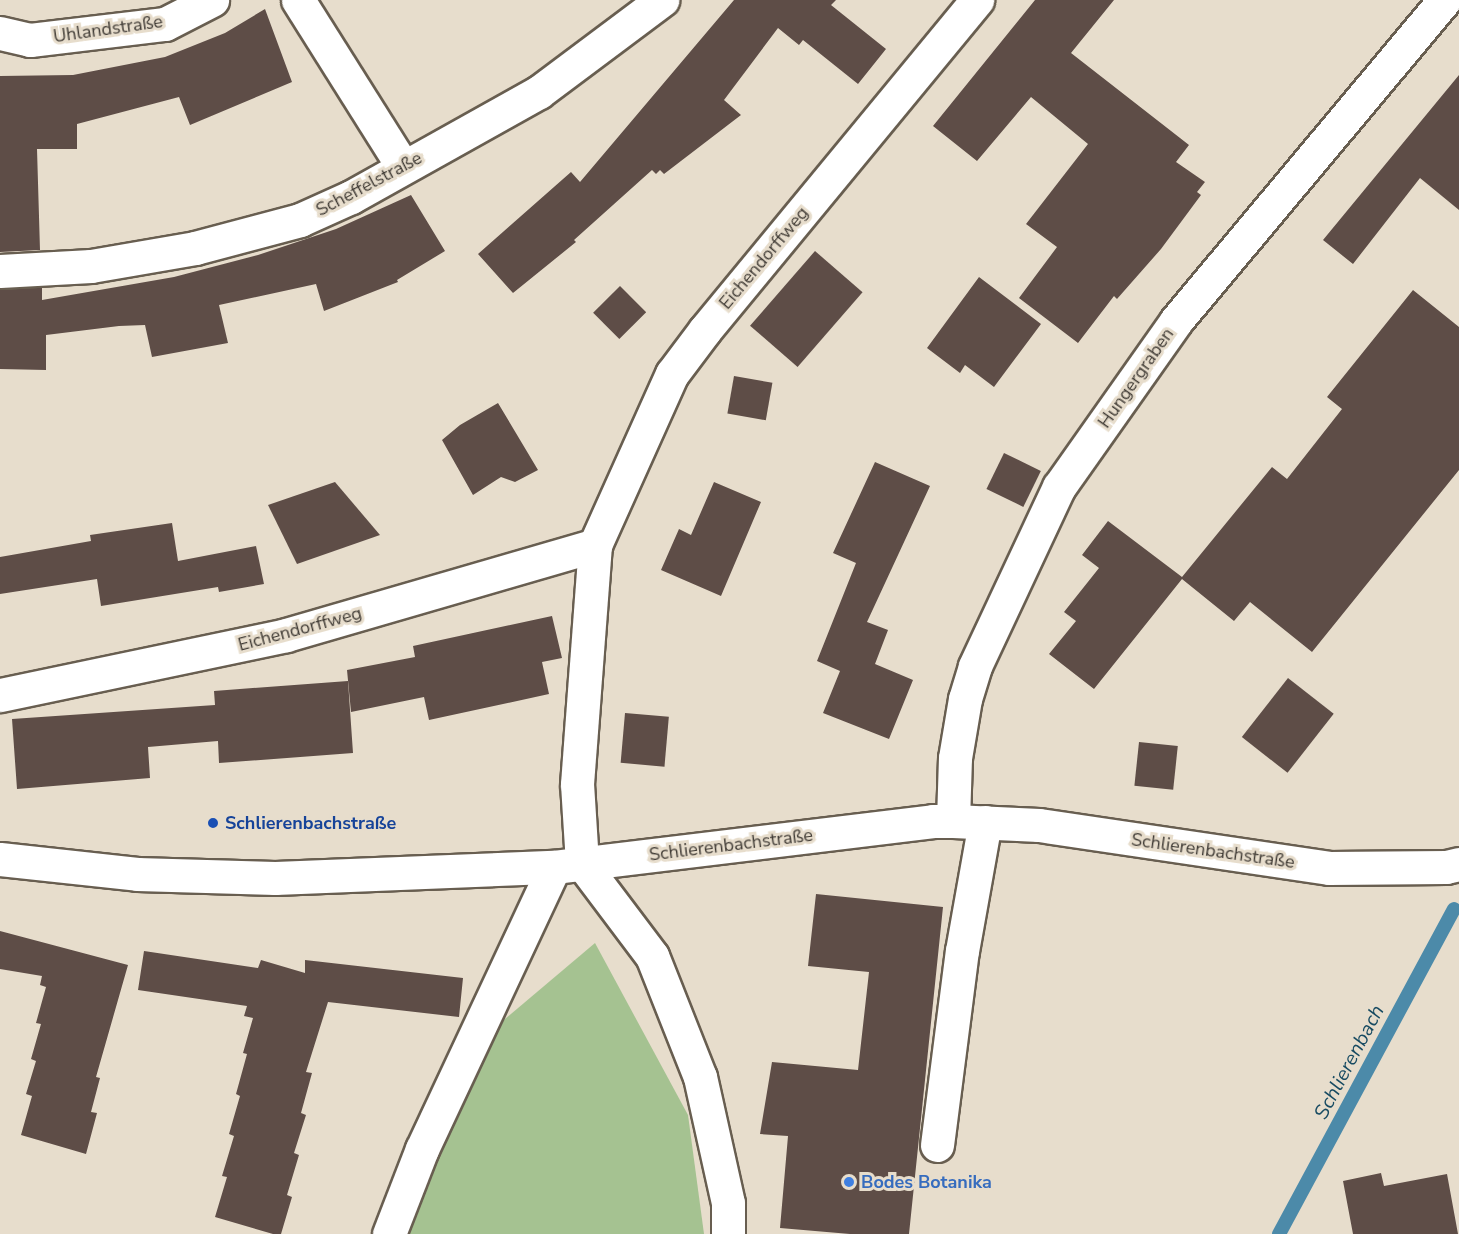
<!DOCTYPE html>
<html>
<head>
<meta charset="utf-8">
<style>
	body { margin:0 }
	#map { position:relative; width:1459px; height:1234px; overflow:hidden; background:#e7ddcc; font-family:"Nunito Sans",sans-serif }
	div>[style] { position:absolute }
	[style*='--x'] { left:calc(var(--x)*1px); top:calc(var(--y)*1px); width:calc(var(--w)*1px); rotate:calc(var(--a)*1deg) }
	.green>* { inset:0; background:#a5c291 }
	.stream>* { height:14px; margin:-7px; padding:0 7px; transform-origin:7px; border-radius:7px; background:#4c8aa9 }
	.building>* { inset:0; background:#5e4d47; transform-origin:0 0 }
	.roads { filter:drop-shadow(2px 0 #685e50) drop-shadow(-2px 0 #685e50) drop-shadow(0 2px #685e50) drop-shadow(0 -2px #685e50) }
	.minor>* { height:33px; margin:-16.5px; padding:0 16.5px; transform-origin:16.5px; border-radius:16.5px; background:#fff }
	.dots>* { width:16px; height:16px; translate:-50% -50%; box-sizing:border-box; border:3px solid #e7ddcc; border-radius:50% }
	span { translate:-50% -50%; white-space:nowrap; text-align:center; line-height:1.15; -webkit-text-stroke:6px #e7ddcc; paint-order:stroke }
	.street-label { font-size:18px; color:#403b35 }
	.transit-label { font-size:18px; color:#164399; font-weight:700 }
	.left { translate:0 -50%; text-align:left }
	.shop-label { font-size:18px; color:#366cbe; font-weight:700 }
	.water-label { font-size:20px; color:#184b62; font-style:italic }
</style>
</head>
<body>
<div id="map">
	<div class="green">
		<i style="clip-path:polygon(595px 943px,688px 1115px,704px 1234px,408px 1234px,445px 1129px,499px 1024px)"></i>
	</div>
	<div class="stream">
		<i style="--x:1279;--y:1234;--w:369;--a:-61.7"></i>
	</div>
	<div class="building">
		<i style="clip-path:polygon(734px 0,836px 0,831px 5px,886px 49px,858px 84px,803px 40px,799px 45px,778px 28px,724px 100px,741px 115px,664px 174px,660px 170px,656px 174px,652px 170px,574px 240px,576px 242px,513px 293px,478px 254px,571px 172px,580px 182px)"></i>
		<i style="clip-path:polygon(1035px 0,1114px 0,1071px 53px,1189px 145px,1176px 162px,1205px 182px,1197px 192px,1201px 195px,1161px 249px,1117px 299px,1114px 296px,1078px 343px,1019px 298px,1057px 247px,1026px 224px,1088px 144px,1031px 97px,977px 161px,933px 126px)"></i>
		<i style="clip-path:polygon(265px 9px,292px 82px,190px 125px,179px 97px,77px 124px,77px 149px,37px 149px,40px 250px,0 252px,0 76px,73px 75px,165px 57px,225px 33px)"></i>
		<i style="clip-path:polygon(1459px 75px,1459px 210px,1420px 178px,1353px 264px,1323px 240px)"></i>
		<i style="clip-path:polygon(411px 195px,445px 251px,397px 280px,398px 282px,324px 311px,316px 284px,219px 305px,228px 343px,152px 357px,145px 325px,119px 326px,46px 335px,46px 370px,0 369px,0 290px,42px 287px,42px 300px,174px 277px,258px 255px,336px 229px)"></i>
		<i style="left:815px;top:251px;width:63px;height:99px;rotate:41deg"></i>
		<i style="clip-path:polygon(979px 277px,1041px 324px,994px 387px,965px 365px,960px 373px,927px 348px)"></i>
		<i style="left:620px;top:286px;width:37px;height:38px;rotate:45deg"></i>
		<i style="clip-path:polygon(1413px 290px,1459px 327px,1459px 470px,1312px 652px,1250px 602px,1234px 621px,1182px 579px,1094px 689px,1049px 654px,1076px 621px,1064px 612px,1099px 568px,1082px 555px,1108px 521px,1182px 577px,1272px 467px,1287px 479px,1342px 409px,1327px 397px)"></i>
		<i style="left:734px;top:376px;width:39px;height:38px;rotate:10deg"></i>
		<i style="clip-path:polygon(498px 403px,538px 470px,515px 482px,501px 477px,473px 495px,442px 440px,460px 425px)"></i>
		<i style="left:1004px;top:453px;width:41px;height:40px;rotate:26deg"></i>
		<i style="clip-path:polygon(875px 462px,930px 486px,867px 622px,888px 630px,875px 664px,913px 680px,889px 739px,823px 713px,840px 671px,817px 661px,856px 563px,833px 553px)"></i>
		<i style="clip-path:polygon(335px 482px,380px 535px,297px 564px,268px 505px)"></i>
		<i style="clip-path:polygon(714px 482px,761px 502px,721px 596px,661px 570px,679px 529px,691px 535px)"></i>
		<i style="clip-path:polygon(172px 523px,178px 561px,256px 546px,264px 584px,219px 592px,218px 587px,101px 606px,97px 579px,0 594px,0 557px,91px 541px,90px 535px)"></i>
		<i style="clip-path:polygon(552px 616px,562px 658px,542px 662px,549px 694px,429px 720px,424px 697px,351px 712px,347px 670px,415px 657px,413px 646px)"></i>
		<i style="left:1288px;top:678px;width:58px;height:75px;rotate:38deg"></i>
		<i style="clip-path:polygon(348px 681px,353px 753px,219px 763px,218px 741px,148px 747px,150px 778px,17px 789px,12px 719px,215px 705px,214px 691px)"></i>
		<i style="left:625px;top:713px;width:44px;height:50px;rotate:5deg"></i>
		<i style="left:1139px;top:742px;width:39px;height:44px;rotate:6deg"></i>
		<i style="clip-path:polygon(816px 894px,943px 907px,909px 1234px,850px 1234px,780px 1228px,788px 1136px,760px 1134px,772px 1062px,858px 1070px,869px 972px,808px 966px)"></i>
		<i style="clip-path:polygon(0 931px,128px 965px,96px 1077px,100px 1078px,91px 1112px,97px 1113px,86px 1154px,21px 1135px,32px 1096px,26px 1094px,36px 1061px,31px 1059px,41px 1024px,36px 1023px,46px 987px,40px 985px,42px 976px,0 969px)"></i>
		<i style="clip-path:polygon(144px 951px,258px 968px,261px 960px,305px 973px,305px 960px,463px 978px,459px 1017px,328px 1002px,306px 1072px,312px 1073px,301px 1113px,306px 1115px,294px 1153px,299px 1155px,287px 1195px,292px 1197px,281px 1234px,273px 1234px,215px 1217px,227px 1177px,222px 1176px,234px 1136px,229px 1134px,240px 1096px,236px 1094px,247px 1054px,243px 1053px,253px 1018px,244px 1016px,247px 1006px,138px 990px)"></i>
		<i style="clip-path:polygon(1381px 1173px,1384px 1186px,1447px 1174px,1458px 1234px,1353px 1234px,1343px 1181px)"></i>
	</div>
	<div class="roads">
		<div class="minor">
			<i style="--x:298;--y:0;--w:197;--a:57.8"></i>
			<i style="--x:0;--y:33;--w:31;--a:13"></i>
			<i style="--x:30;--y:40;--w:136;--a:-6.8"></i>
			<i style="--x:165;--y:24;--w:53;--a:-27.1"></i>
			<i style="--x:0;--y:271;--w:91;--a:-3.1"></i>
			<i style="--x:91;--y:266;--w:106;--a:-9.8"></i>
			<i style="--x:195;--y:248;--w:109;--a:-14.9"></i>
			<i style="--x:300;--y:220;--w:56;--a:-24.3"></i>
			<i style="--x:351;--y:197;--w:215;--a:-29.2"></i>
			<i style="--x:539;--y:92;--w:154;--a:-36.8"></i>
			<i style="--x:0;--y:695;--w:292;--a:-11.8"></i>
			<i style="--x:286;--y:635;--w:322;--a:-16.2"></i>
			<i style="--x:953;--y:821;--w:63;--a:-88.2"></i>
			<i style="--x:955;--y:758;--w:60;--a:-80.4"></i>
			<i style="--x:965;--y:699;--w:34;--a:-73"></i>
			<i style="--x:975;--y:666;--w:198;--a:-64.9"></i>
			<i style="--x:1059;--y:487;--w:203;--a:-54.8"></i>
			<i style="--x:1176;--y:321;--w:418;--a:-50.1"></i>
			<i style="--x:0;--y:859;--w:138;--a:6.2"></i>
			<i style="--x:137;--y:874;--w:138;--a:1.7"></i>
			<i style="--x:275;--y:878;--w:279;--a:-2.3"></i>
			<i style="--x:554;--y:867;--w:382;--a:-6.9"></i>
			<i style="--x:933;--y:821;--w:20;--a:0"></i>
			<i style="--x:953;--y:821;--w:86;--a:2.7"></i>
			<i style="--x:1039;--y:825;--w:293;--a:8.4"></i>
			<i style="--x:1329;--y:868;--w:117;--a:-0.5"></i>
			<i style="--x:1446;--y:867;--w:13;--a:-13"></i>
			<i style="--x:937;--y:1145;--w:196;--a:-82.7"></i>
			<i style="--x:962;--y:951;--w:131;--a:-79.9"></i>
			<i style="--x:389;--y:1234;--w:91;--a:-68.8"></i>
			<i style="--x:422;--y:1149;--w:311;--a:-64.9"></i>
			<i style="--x:728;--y:1234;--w:31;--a:-90"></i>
			<i style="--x:728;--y:1203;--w:129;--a:-102.5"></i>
			<i style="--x:700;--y:1077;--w:130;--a:-111.6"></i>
			<i style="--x:652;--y:956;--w:116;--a:-127"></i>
			<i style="--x:582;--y:863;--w:79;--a:-93.6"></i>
			<i style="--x:577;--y:784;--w:240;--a:-85.7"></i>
			<i style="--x:595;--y:545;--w:188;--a:-65.8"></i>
			<i style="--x:672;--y:374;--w:55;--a:-53.1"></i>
			<i style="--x:705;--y:330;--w:428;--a:-50.5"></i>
		</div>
	</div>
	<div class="dots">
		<i style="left:213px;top:823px;background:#1a4fb4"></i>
		<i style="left:849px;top:1182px;background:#3f7fe0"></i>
	</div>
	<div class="street-label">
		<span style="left:108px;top:29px;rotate:-8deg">Uhlandstraße</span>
		<span style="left:369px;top:184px;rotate:-28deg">Scheffelstraße</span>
		<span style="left:764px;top:258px;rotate:-50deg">Eichendorffweg</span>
		<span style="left:1136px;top:378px;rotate:-55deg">Hungergraben</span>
		<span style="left:300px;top:629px;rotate:-15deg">Eichendorffweg</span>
		<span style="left:731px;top:845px;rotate:-7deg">Schlierenbachstraße</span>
		<span style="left:1213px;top:851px;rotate:8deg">Schlierenbachstraße</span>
	</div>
	<div class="transit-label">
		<span class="left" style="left:225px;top:823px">Schlierenbachstraße</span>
	</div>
	<div class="shop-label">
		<span class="left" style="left:861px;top:1182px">Bodes Botanika</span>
	</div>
	<div class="water-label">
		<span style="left:1349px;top:1062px;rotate:-62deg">Schlierenbach</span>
	</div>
</div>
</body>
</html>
